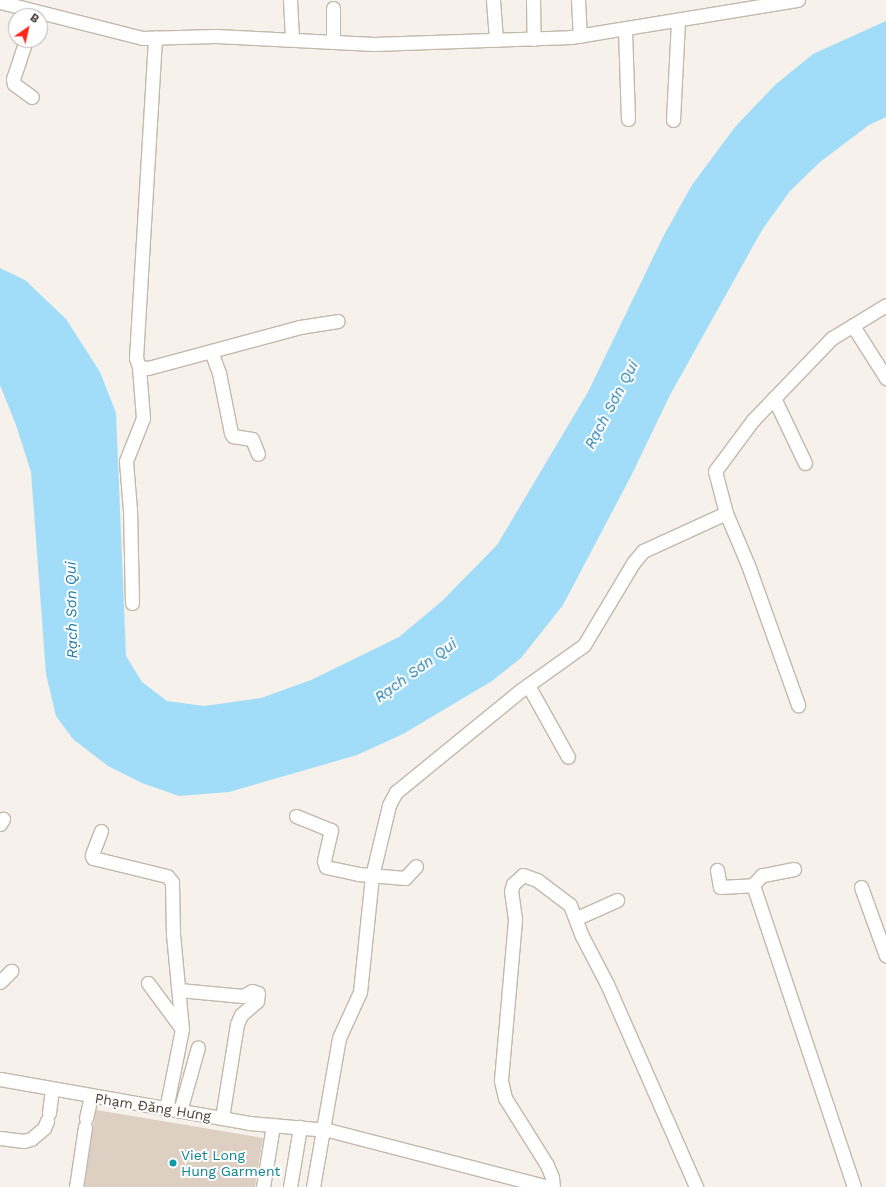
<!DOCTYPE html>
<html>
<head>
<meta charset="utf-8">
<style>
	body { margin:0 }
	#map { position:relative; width:886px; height:1187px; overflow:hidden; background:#f6f1ea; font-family:"Work Sans",sans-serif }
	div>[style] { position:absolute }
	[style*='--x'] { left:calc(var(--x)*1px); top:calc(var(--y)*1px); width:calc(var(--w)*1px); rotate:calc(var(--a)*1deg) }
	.water>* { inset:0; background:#a1ddf8 }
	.building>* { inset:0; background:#ddcfc1 }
	.roads { filter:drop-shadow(1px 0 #c3b8ab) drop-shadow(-1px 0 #c3b8ab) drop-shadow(0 1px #c3b8ab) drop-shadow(0 -1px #c3b8ab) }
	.minor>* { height:13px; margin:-6.5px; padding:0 6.5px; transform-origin:6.5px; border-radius:6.5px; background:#fff }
	.dots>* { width:11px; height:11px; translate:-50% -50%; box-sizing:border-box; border:2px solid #fff; border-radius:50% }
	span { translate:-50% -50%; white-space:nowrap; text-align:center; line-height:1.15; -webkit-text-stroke:4px #fff; paint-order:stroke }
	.street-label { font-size:14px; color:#4c4137 }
	.culture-label { font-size:14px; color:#0d838f }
	.left { translate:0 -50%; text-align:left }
	.water-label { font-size:15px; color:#207daa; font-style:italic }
	.north { position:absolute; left:8px; top:8px; width:40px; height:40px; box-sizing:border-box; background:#fff; border:1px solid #b7b3af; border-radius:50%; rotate:34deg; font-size:11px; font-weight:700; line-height:16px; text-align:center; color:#4c4137 }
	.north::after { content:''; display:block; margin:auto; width:14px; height:18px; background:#ff2519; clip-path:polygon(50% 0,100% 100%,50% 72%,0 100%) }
</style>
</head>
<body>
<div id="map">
	<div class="water">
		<i style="clip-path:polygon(886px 21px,886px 117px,869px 125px,820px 162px,790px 191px,762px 230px,670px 395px,631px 476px,563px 605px,521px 658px,492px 681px,403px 734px,357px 755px,229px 792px,179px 796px,142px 783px,108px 766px,73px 739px,56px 716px,46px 674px,31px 472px,16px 425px,0 385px,0 268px,25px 280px,66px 319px,100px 372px,116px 413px,126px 656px,142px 682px,167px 701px,204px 706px,261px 698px,311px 680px,399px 637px,442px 601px,497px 545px,588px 392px,664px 235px,692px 185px,735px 127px,775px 85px,813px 54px)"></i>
	</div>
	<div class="building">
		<i style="clip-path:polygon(96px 1110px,263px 1138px,255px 1187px,84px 1187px)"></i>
	</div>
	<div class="roads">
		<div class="minor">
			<i style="--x:290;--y:0;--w:39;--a:87"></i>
			<i style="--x:493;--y:0;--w:40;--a:85.7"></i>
			<i style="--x:533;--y:0;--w:39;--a:89"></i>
			<i style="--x:578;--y:0;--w:36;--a:87"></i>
			<i style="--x:0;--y:2;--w:146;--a:14.2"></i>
			<i style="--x:142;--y:38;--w:74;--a:-1.5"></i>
			<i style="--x:216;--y:36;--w:158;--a:2.9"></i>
			<i style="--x:374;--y:44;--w:197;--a:-2"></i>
			<i style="--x:571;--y:37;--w:230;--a:-9.3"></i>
			<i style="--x:333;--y:8;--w:34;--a:90"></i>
			<i style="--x:625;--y:29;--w:90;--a:88.1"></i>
			<i style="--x:26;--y:40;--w:41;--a:108.4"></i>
			<i style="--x:13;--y:79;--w:5;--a:79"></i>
			<i style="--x:14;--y:84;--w:22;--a:36"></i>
			<i style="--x:673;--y:120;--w:100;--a:-87.1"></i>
			<i style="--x:853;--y:326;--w:62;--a:57.6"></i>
			<i style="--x:211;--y:351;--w:23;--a:70"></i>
			<i style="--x:219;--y:373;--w:61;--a:78.7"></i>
			<i style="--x:231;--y:433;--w:4;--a:56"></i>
			<i style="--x:233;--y:436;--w:19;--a:9"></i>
			<i style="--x:252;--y:439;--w:16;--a:68"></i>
			<i style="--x:139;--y:367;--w:9;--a:6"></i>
			<i style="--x:148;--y:368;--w:157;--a:-15.1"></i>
			<i style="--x:300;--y:327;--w:38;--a:-9"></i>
			<i style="--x:774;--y:398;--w:72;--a:64.5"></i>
			<i style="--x:726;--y:513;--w:56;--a:67.1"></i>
			<i style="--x:748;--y:565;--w:149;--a:70.3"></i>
			<i style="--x:132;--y:603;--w:93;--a:-91.2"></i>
			<i style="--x:130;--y:510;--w:49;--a:-94.7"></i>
			<i style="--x:126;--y:461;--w:46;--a:-68.4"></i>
			<i style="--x:143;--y:418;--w:51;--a:-94.5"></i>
			<i style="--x:139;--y:367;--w:9;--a:-108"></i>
			<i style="--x:136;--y:358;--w:321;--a:-86.6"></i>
			<i style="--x:528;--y:685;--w:82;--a:60.9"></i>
			<i style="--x:296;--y:816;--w:38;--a:22"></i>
			<i style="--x:331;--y:830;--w:32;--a:103"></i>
			<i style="--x:324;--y:861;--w:6;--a:72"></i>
			<i style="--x:326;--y:867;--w:33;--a:12"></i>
			<i style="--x:358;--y:874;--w:47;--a:4.9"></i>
			<i style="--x:405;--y:878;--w:16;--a:-47"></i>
			<i style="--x:0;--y:824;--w:6;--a:-59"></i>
			<i style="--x:101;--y:831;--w:26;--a:111"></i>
			<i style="--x:92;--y:855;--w:3;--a:72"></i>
			<i style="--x:93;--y:858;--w:76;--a:13.7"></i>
			<i style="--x:167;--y:876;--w:8;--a:50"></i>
			<i style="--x:172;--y:882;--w:52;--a:88.9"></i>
			<i style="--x:173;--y:934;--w:95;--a:84.6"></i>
			<i style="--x:182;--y:1029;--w:82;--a:101.3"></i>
			<i style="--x:794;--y:869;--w:33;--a:169"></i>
			<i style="--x:762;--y:875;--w:13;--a:132"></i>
			<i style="--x:753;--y:885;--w:318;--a:71.5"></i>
			<i style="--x:717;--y:870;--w:17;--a:80"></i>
			<i style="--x:720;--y:887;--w:33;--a:-3"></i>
			<i style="--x:861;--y:887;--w:73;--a:70.1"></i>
			<i style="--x:577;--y:918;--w:44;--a:-24.2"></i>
			<i style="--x:0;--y:982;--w:16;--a:-45"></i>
			<i style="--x:148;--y:983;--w:57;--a:53.5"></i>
			<i style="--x:179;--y:990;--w:64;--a:5.4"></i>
			<i style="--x:243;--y:996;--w:10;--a:-29"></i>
			<i style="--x:252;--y:991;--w:6;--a:18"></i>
			<i style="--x:258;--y:993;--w:8;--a:97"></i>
			<i style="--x:257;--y:1001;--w:21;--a:139"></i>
			<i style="--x:241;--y:1015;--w:10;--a:114"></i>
			<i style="--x:237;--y:1024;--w:95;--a:99.1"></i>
			<i style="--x:0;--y:1079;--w:253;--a:10"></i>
			<i style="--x:249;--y:1123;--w:79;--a:5.1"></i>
			<i style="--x:328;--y:1130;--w:227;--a:14.5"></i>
			<i style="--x:180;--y:1111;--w:66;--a:-74.3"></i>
			<i style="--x:49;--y:1113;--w:23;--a:-83"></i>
			<i style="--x:86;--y:1118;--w:23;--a:-77"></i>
			<i style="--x:0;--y:1138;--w:24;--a:7"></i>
			<i style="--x:24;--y:1141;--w:7;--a:-16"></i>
			<i style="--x:31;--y:1139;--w:17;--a:-40"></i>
			<i style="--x:44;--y:1128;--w:8;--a:-67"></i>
			<i style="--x:76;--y:1187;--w:61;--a:-81.5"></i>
			<i style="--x:263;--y:1187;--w:63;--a:-80.8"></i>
			<i style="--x:290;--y:1187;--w:61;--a:-80.5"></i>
			<i style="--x:313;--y:1187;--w:151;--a:-80.1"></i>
			<i style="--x:339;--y:1038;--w:51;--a:-65.5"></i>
			<i style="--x:360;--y:992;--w:117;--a:-84.1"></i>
			<i style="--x:372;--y:876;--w:73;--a:-76.5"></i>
			<i style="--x:389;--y:805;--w:15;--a:-62"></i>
			<i style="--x:396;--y:792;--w:161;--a:-39.2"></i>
			<i style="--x:521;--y:690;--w:77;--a:-35.5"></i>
			<i style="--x:584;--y:645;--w:96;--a:-59.1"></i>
			<i style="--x:633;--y:563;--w:16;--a:-50"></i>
			<i style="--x:643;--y:551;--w:91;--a:-24.6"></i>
			<i style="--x:726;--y:513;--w:43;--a:-104.7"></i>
			<i style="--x:715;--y:471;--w:64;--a:-53.3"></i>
			<i style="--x:753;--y:420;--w:114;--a:-46.1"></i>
			<i style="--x:832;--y:338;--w:63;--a:-31.4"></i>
			<i style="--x:553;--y:1187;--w:10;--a:-96"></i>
			<i style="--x:552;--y:1177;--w:13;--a:-113"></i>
			<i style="--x:547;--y:1165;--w:79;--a:-122.1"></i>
			<i style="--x:505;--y:1098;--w:18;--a:-103"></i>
			<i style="--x:501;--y:1080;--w:162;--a:-85"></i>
			<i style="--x:515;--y:919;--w:28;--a:-98"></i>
			<i style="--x:511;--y:891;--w:7;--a:-74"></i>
			<i style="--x:513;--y:884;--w:13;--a:-42"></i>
			<i style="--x:523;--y:875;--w:15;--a:20"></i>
			<i style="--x:537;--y:880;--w:41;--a:37.1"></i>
			<i style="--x:570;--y:905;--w:33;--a:69"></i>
			<i style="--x:582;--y:936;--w:54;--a:62.5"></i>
			<i style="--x:607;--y:984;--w:222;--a:66.3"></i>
		</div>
	</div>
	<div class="dots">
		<i style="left:173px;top:1163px;background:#0f9aa8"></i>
	</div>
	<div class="street-label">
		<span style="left:153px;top:1107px;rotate:9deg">Phạm Đăng Hưng</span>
	</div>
	<div class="culture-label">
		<span class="left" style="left:181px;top:1163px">Viet Long<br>Hung Garment</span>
	</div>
	<div class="water-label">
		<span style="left:612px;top:405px;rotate:-62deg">Rạch Sơn Qui</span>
		<span style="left:72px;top:610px;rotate:-91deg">Rạch Sơn Qui</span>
		<span style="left:416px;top:671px;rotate:-36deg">Rạch Sơn Qui</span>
	</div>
	<div class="north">B</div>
</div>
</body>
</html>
